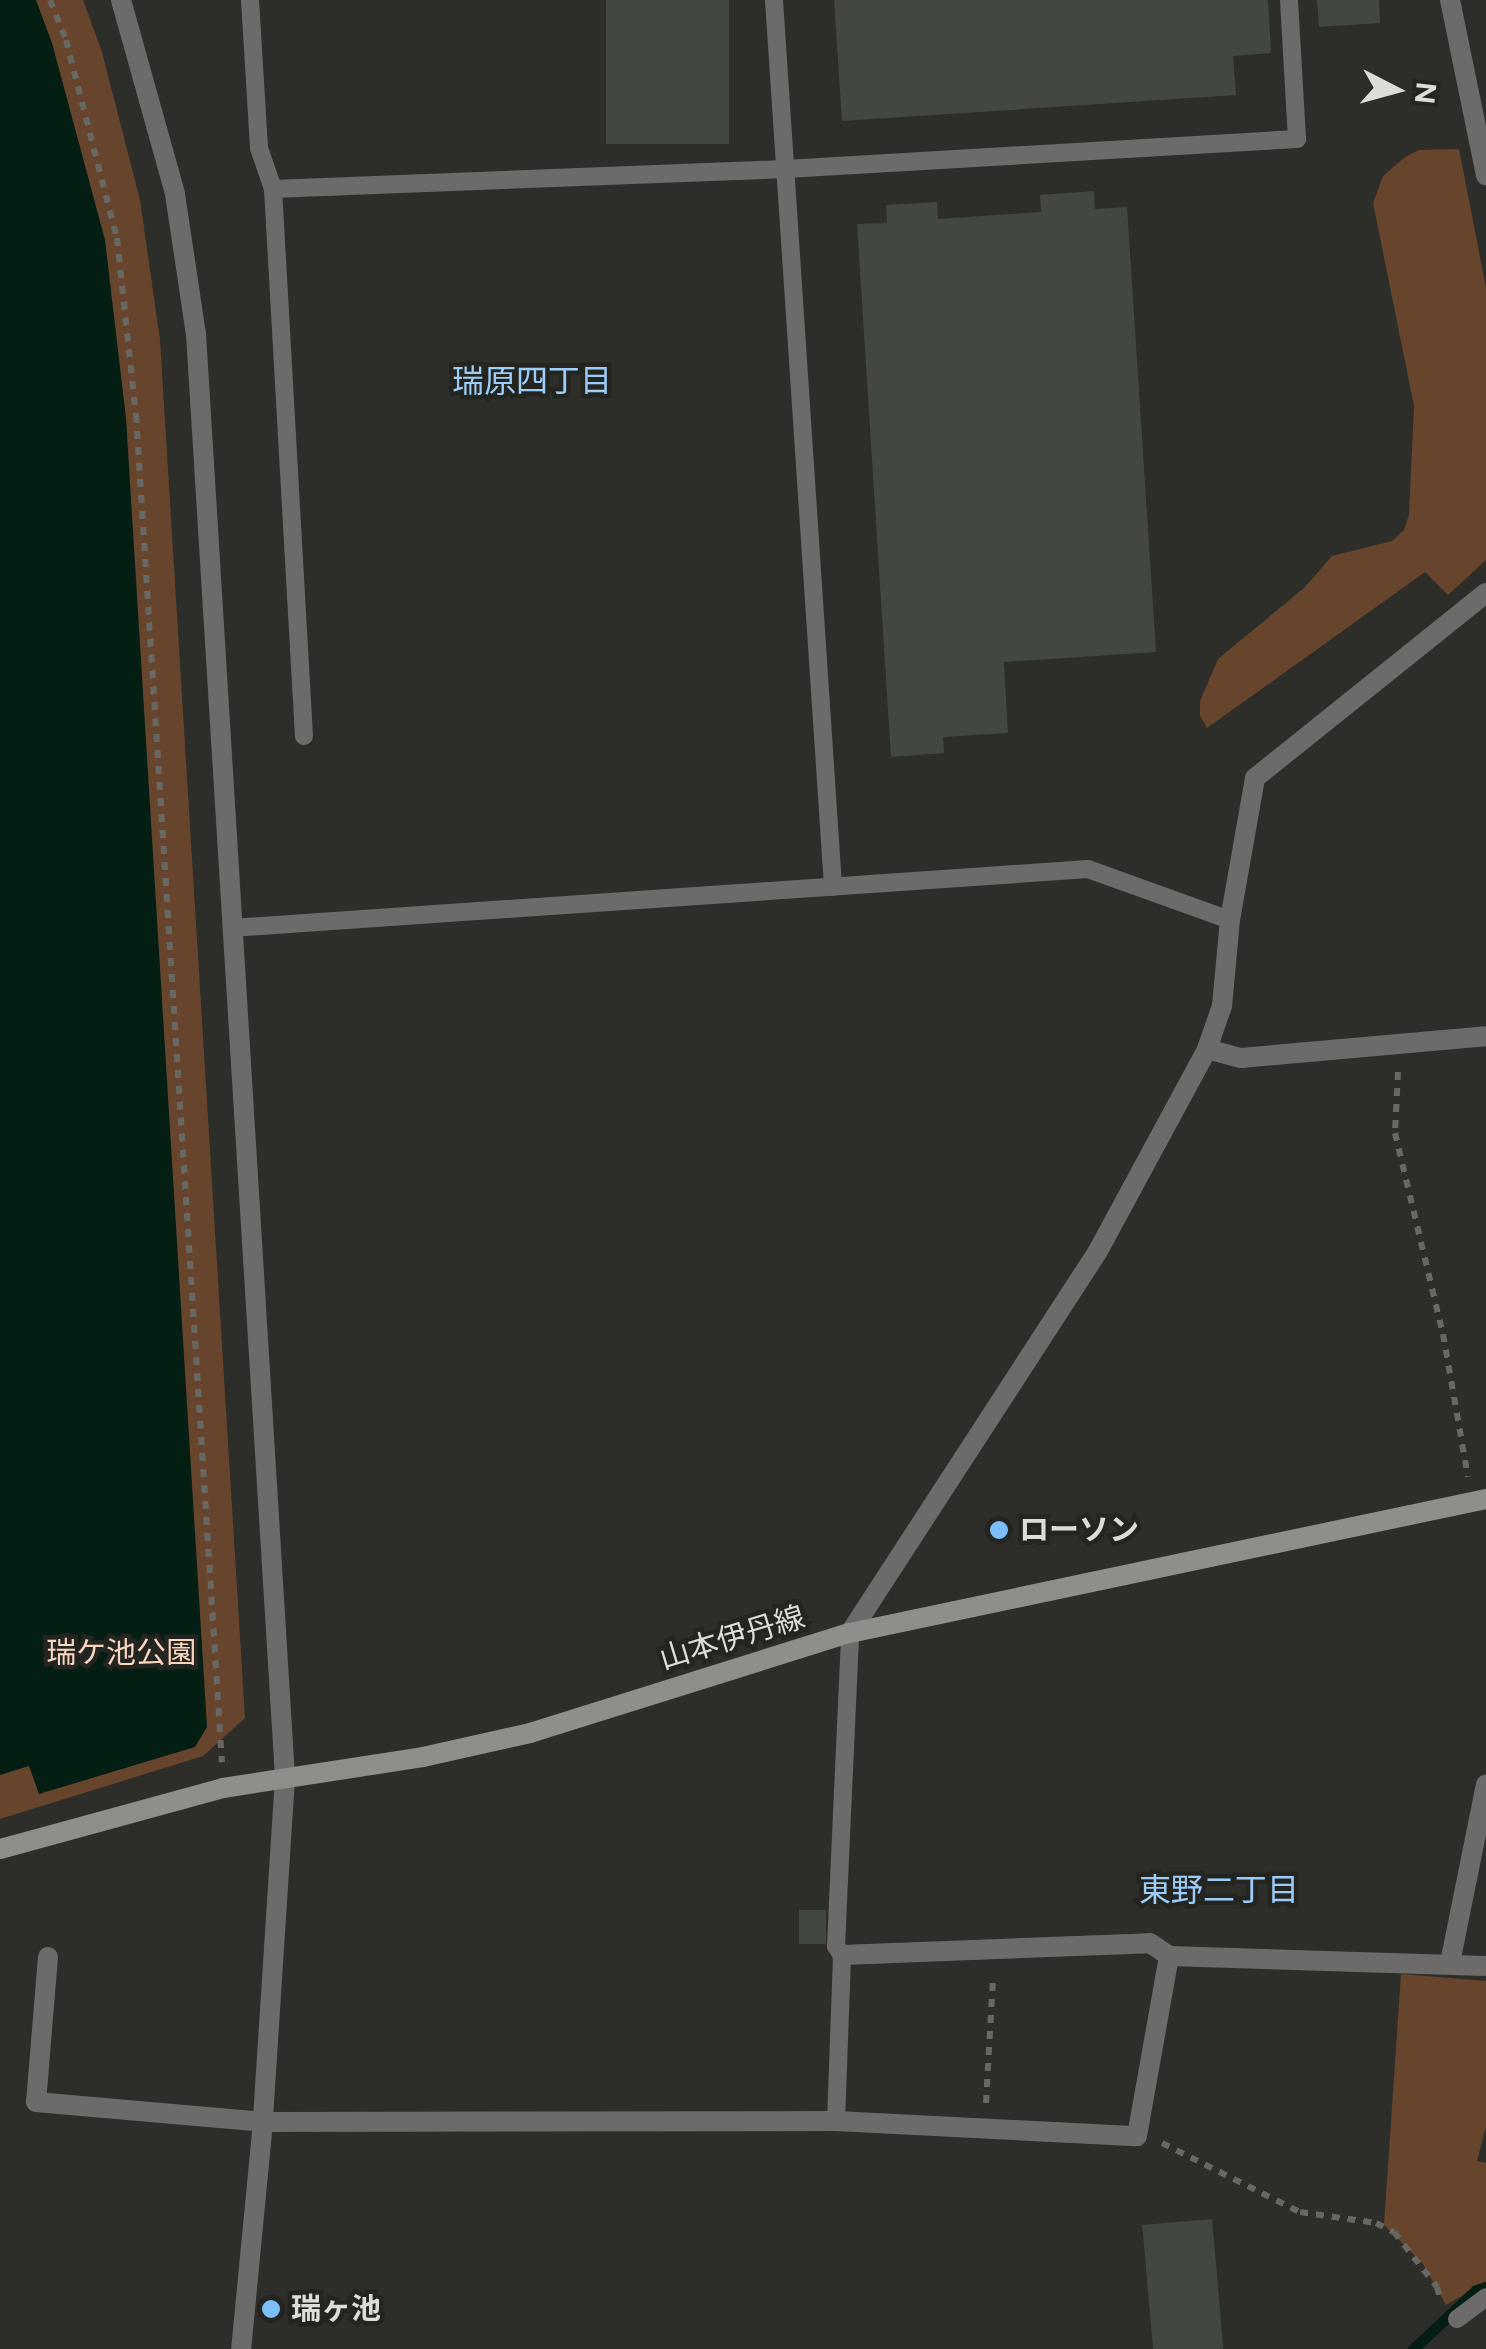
<!DOCTYPE html>
<html>
<head>
<meta charset="utf-8">
<style>
	body { margin:0 }
	#map { position:relative; width:1486px; height:2349px; overflow:hidden; background:#2d2e29; font-family:Figtree,"Noto Sans JP",sans-serif }
	div>[style] { position:absolute }
	[style*='--x'] { left:calc(var(--x)*1px); top:calc(var(--y)*1px); width:calc(var(--w)*1px); rotate:calc(var(--a)*1deg) }
	.green>* { inset:0; background:#67452c }
	.water>* { inset:0; background:#041e14 }
	.stream>* { height:11px; margin:-5.5px; padding:0 5.5px; transform-origin:5.5px; border-radius:5.5px; background:#041e14 }
	.building>* { inset:0; background:#434742; transform-origin:0 0 }
	.path>* { height:6px; margin-top:-3px; transform-origin:0; background:repeating-linear-gradient(90deg,#676863 0 8px,transparent 0 16px) }
	.service>* { height:18px; margin:-9px; padding:0 9px; transform-origin:9px; border-radius:9px; background:#6d6b69 }
	.minor>* { height:20px; margin:-10px; padding:0 10px; transform-origin:10px; border-radius:10px; background:#6d6b69 }
	.tertiary>* { height:20px; margin:-10px; padding:0 10px; transform-origin:10px; border-radius:10px; background:#6d6b69 }
	.secondary>* { height:20px; margin:-10px; padding:0 10px; transform-origin:10px; border-radius:10px; background:#908e8b }
	.dots>* { width:28px; height:28px; translate:-50% -50%; box-sizing:border-box; border:5px solid #242420; border-radius:50% }
	span { translate:-50% -50%; white-space:nowrap; text-align:center; line-height:1.15; -webkit-text-stroke:9px #242420; paint-order:stroke }
	.poi-label { font-size:30px; color:#dcdcd9; font-weight:700 }
	.left { translate:0 -50%; text-align:left }
	.street-label { font-size:30px; color:#dcdcd9 }
	.park-label { font-size:30px; color:#f8d5be }
	.neighbourhood-label { font-size:32px; color:#9cccf8 }
	.north { position:absolute; left:1346px; top:40px; width:100px; height:100px; -webkit-text-stroke:8px #242420; paint-order:stroke; rotate:96deg; font-size:28px; font-weight:700; line-height:40px; text-align:center; color:#dcdcd9 }
	.north::after { content:''; display:block; margin:auto; width:35px; height:45px; background:#dcdcd9; clip-path:polygon(50% 0,100% 100%,50% 72%,0 100%) }
</style>
</head>
<body>
<div id="map">
	<div class="green">
		<i style="clip-path:polygon(0 0,83px 0,102px 52px,140px 200px,160px 340px,245px 1718px,203px 1756px,0 1819px)"></i>
		<i style="clip-path:polygon(1459px 149px,1486px 288px,1486px 560px,1448px 595px,1425px 572px,1207px 728px,1200px 716px,1200px 701px,1218px 659px,1304px 588px,1332px 556px,1392px 541px,1404px 530px,1409px 515px,1414px 406px,1373px 203px,1383px 176px,1405px 157px,1419px 150px)"></i>
		<i style="clip-path:polygon(1401px 1974px,1486px 1981px,1486px 2127px,1477px 2161px,1486px 2163px,1486px 2282px,1446px 2305px,1423px 2264px,1384px 2225px)"></i>
	</div>
	<div class="water">
		<i style="clip-path:polygon(0 0,36px 0,52px 43px,105px 240px,126px 418px,207px 1727px,195px 1747px,39px 1794px,29px 1766px,0 1775px)"></i>
	</div>
	<div class="stream">
		<i style="--x:1413;--y:2349;--w:86;--a:-43.1"></i>
		<i style="--x:1476;--y:2290;--w:10;--a:-17"></i>
	</div>
	<div class="building">
		<i style="left:606px;top:0;width:123px;height:144px"></i>
		<i style="clip-path:polygon(834px 0,1268px 0,1271px 53px,1233px 56px,1236px 95px,842px 121px)"></i>
		<i style="clip-path:polygon(1317px 0,1379px 0,1380px 23px,1319px 27px)"></i>
		<i style="clip-path:polygon(1094px 191px,1095px 209px,1127px 207px,1156px 652px,1004px 662px,1008px 733px,943px 737px,944px 753px,891px 757px,857px 224px,887px 223px,886px 205px,937px 202px,938px 219px,1041px 212px,1040px 195px)"></i>
		<i style="left:799px;top:1910px;width:27px;height:34px"></i>
		<i style="left:1212px;top:2219px;width:130px;height:70px;rotate:85deg"></i>
	</div>
	<div class="path">
		<i style="--x:50;--y:0;--w:43;--a:68.2"></i>
		<i style="--x:66;--y:40;--w:204;--a:75.6"></i>
		<i style="--x:117;--y:238;--w:178;--a:83.9"></i>
		<i style="--x:136;--y:415;--w:1350;--a:86.35"></i>
		<i style="--x:1398;--y:1072;--w:61;--a:92.8"></i>
		<i style="--x:1395;--y:1133;--w:207;--a:76.6"></i>
		<i style="--x:1443;--y:1334;--w:145;--a:80.1"></i>
		<i style="--x:986;--y:2103;--w:127;--a:-86.8"></i>
		<i style="--x:1162;--y:2143;--w:154;--a:26.6"></i>
		<i style="--x:1300;--y:2212;--w:77;--a:8.2"></i>
		<i style="--x:1376;--y:2223;--w:20;--a:27"></i>
		<i style="--x:1394;--y:2232;--w:70;--a:52"></i>
		<i style="--x:1437;--y:2287;--w:11;--a:75"></i>
	</div>
	<div class="service">
		<i style="--x:250;--y:0;--w:148;--a:86.5"></i>
		<i style="--x:259;--y:148;--w:43;--a:71.1"></i>
		<i style="--x:273;--y:189;--w:548;--a:86.76"></i>
		<i style="--x:774;--y:0;--w:889;--a:86.19"></i>
		<i style="--x:273;--y:189;--w:513;--a:-2.23"></i>
		<i style="--x:786;--y:169;--w:512;--a:-3.36"></i>
		<i style="--x:1297;--y:139;--w:139;--a:-93.3"></i>
		<i style="--x:232;--y:928;--w:858;--a:-3.94"></i>
		<i style="--x:1088;--y:869;--w:151;--a:19.8"></i>
		<i style="--x:836;--y:2121;--w:166;--a:-87.9"></i>
		<i style="--x:842;--y:1955;--w:11;--a:-124"></i>
		<i style="--x:836;--y:1946;--w:313;--a:-87.4"></i>
		<i style="--x:1457;--y:2319;--w:36;--a:-37"></i>
	</div>
	<div class="minor">
		<i style="--x:1207;--y:1049;--w:35;--a:15"></i>
		<i style="--x:1241;--y:1058;--w:246;--a:-5.1"></i>
		<i style="--x:842;--y:1955;--w:308;--a:-2.2"></i>
		<i style="--x:1150;--y:1943;--w:23;--a:34"></i>
		<i style="--x:1169;--y:1956;--w:317;--a:1.8"></i>
		<i style="--x:48;--y:1957;--w:145;--a:94.7"></i>
		<i style="--x:36;--y:2102;--w:228;--a:5"></i>
		<i style="--x:263;--y:2122;--w:573;--a:-0.1"></i>
		<i style="--x:836;--y:2121;--w:301;--a:2.9"></i>
		<i style="--x:1137;--y:2136;--w:183;--a:-79.9"></i>
		<i style="--x:1450;--y:1963;--w:182;--a:-78.6"></i>
	</div>
	<div class="tertiary">
		<i style="--x:121;--y:0;--w:201;--a:74.4"></i>
		<i style="--x:175;--y:194;--w:142;--a:81.5"></i>
		<i style="--x:196;--y:334;--w:1447;--a:86.47"></i>
		<i style="--x:285;--y:1778;--w:345;--a:93.7"></i>
		<i style="--x:263;--y:2122;--w:228;--a:95.5"></i>
		<i style="--x:1450;--y:0;--w:179;--a:78.4"></i>
		<i style="--x:850;--y:1633;--w:455;--a:-57"></i>
		<i style="--x:1098;--y:1251;--w:230;--a:-61.6"></i>
		<i style="--x:1207;--y:1049;--w:46;--a:-70.8"></i>
		<i style="--x:1222;--y:1006;--w:86;--a:-84.7"></i>
		<i style="--x:1230;--y:920;--w:144;--a:-80"></i>
		<i style="--x:1255;--y:778;--w:296;--a:-38.7"></i>
	</div>
	<div class="secondary">
		<i style="--x:0;--y:1849;--w:231;--a:-15.3"></i>
		<i style="--x:223;--y:1788;--w:202;--a:-8.8"></i>
		<i style="--x:423;--y:1757;--w:110;--a:-12.6"></i>
		<i style="--x:530;--y:1733;--w:335;--a:-17.4"></i>
		<i style="--x:850;--y:1633;--w:650;--a:-11.9"></i>
	</div>
	<div class="dots">
		<i style="left:999px;top:1530px;background:#7cbef9"></i>
		<i style="left:271px;top:2309px;background:#7cbef9"></i>
	</div>
	<div class="poi-label">
		<span class="left" style="left:1019px;top:1530px">ローソン</span>
		<span class="left" style="left:291px;top:2309px">瑞ヶ池</span>
	</div>
	<div class="street-label">
		<span style="left:732px;top:1638px;rotate:-17deg">山本伊丹線</span>
	</div>
	<div class="park-label">
		<span style="left:121px;top:1653px">瑞ケ池公園</span>
	</div>
	<div class="neighbourhood-label">
		<span style="left:532px;top:381px">瑞原四丁目</span>
		<span style="left:1219px;top:1890px">東野二丁目</span>
	</div>
	<div class="north">N</div>
</div>
</body>
</html>
